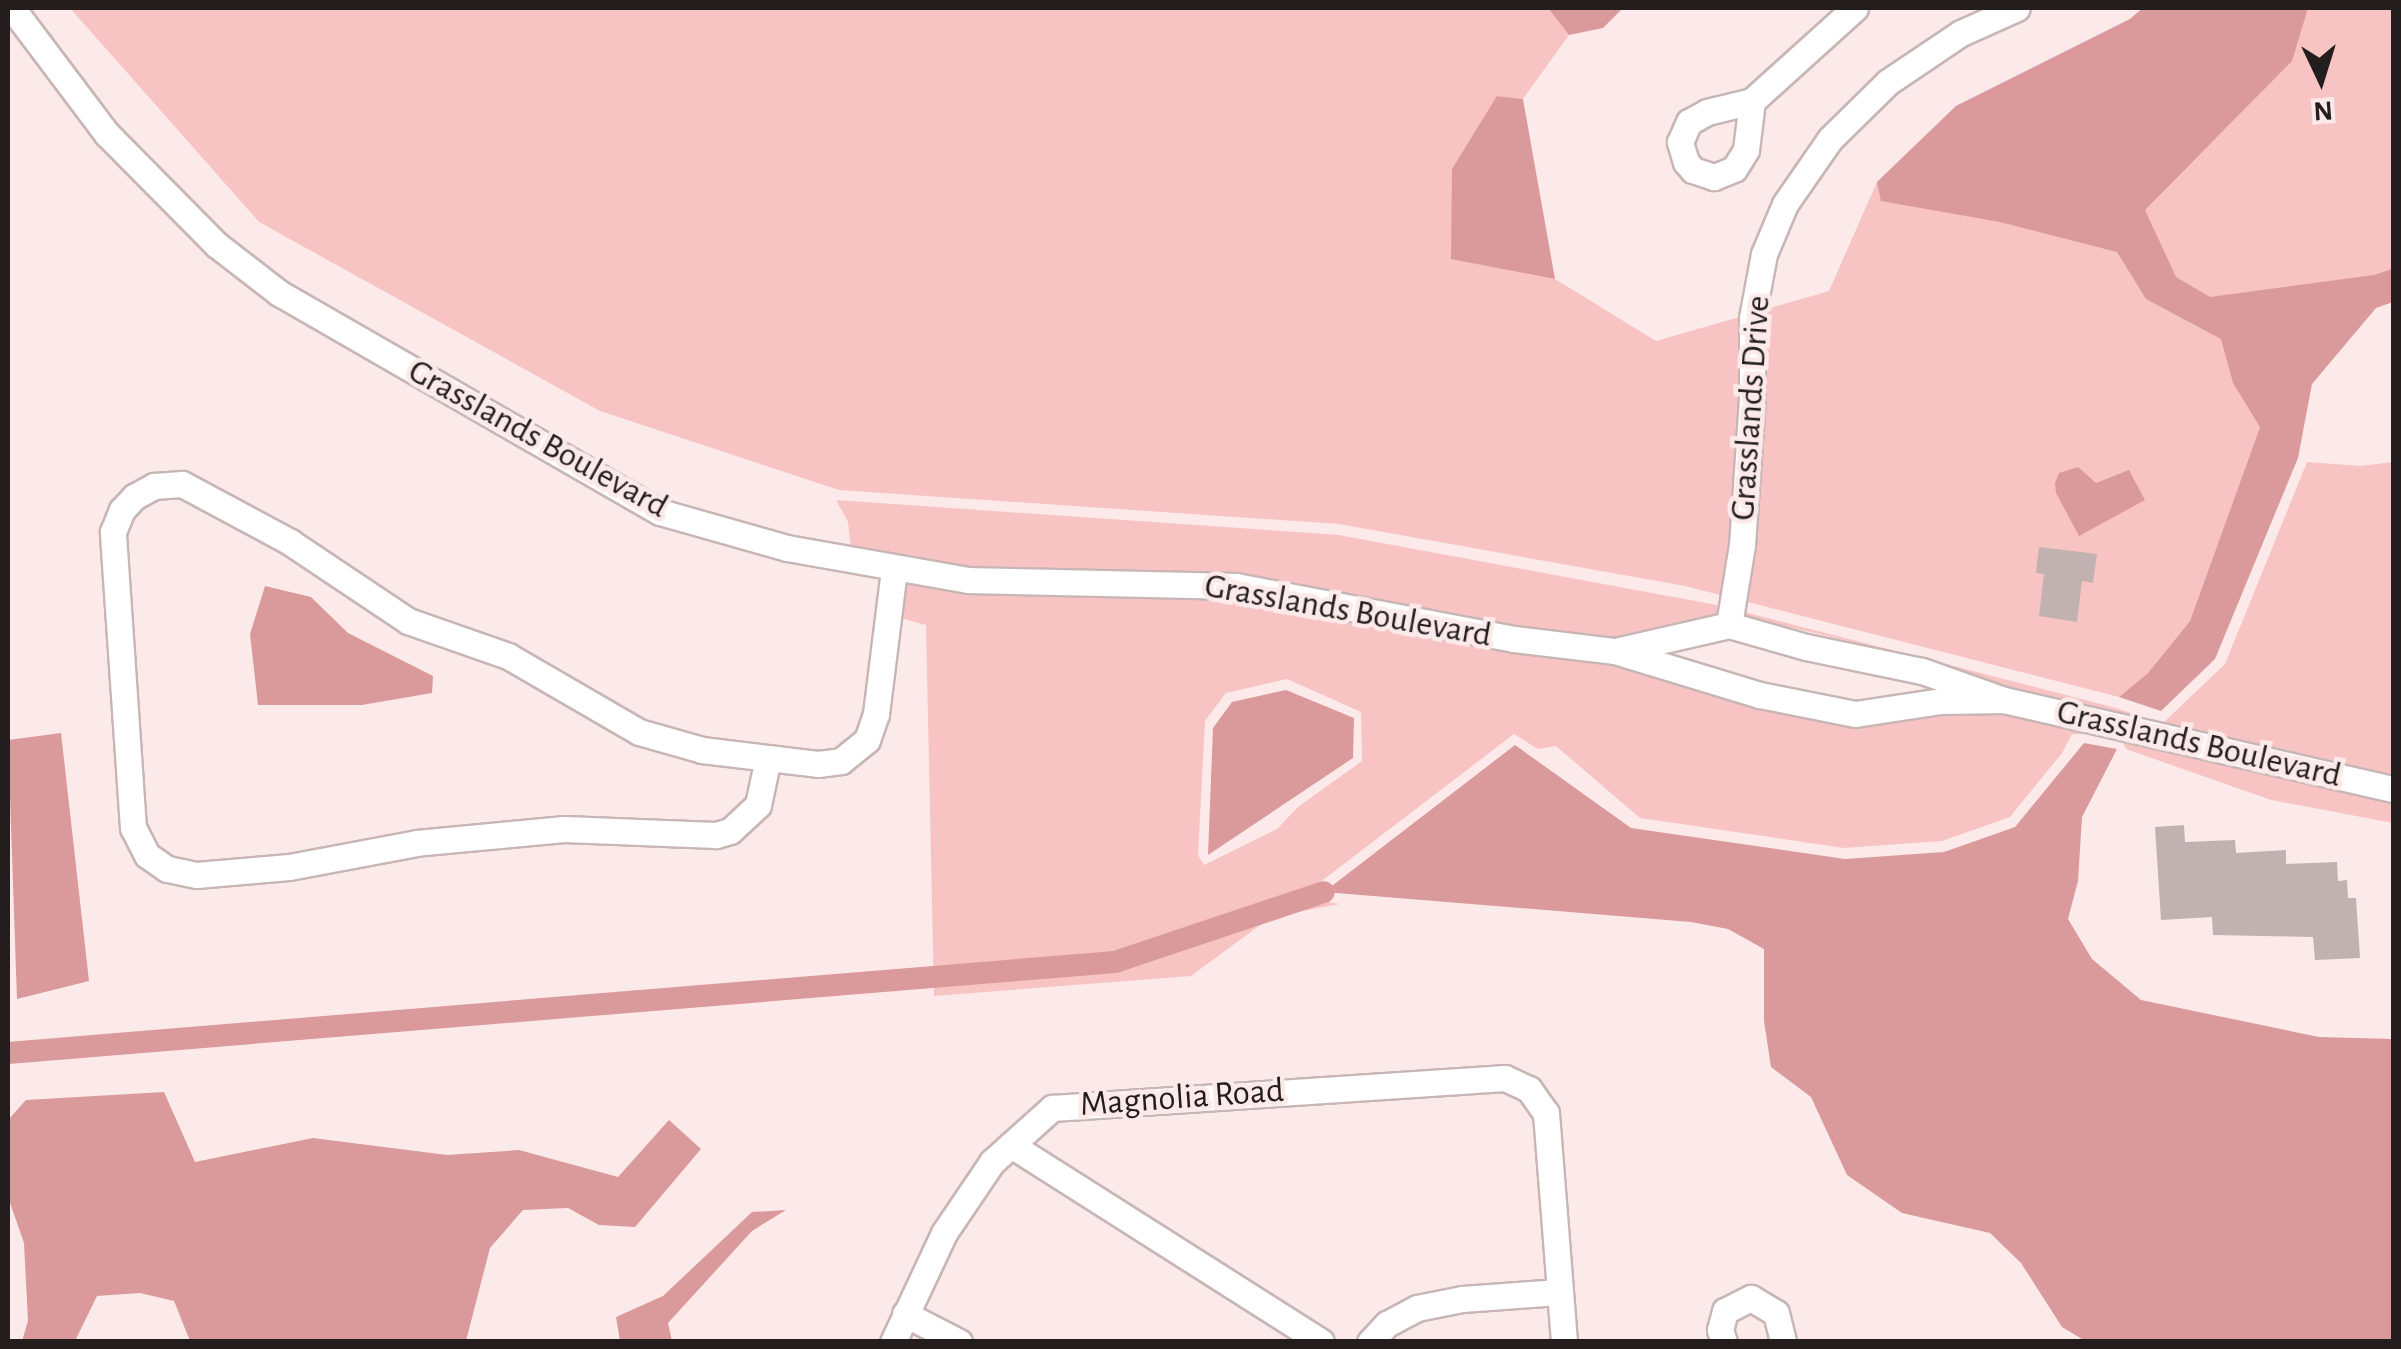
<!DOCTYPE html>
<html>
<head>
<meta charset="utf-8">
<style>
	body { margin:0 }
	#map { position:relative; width:2401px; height:1349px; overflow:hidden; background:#fceaea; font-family:"Alegreya Sans",sans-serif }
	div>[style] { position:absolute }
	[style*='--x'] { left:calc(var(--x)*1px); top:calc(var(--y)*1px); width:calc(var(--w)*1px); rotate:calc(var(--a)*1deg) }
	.green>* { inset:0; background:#f8c3c3 }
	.water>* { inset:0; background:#da9a9b }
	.canal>* { height:22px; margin:-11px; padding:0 11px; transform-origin:11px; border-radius:11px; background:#da9a9b }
	.building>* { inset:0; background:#c2b1b1 }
	.roads { filter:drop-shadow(2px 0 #c8b6b6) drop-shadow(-2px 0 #c8b6b6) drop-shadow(0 2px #c8b6b6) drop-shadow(0 -2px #c8b6b6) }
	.minor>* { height:25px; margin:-12.5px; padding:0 12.5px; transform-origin:12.5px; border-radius:12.5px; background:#fff }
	span { translate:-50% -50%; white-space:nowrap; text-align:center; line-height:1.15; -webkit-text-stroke:9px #fceaea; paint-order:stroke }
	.street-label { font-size:35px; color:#231d1d }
	.frame { position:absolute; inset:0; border:10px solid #231d1d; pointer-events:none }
	.north { position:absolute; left:2271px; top:30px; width:100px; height:100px; -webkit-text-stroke:8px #fceaea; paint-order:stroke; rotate:176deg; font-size:28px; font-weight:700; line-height:40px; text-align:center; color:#231d1d }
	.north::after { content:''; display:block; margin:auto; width:35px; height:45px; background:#231d1d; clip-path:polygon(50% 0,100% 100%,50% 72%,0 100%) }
</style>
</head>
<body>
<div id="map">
	<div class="green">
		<i style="clip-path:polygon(70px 8px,1548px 8px,1569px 35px,1523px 99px,1497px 96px,1451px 258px,1555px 279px,1656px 341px,1829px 291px,1877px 182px,1956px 106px,2130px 19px,2143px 8px,2393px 8px,2393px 268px,2374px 275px,2260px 427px,2190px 621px,2148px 673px,2119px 697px,1685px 586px,1339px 524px,839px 490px,600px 411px,259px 222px)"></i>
		<i style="clip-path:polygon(2307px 462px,2361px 466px,2393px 462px,2393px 776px,2015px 690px,1924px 659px,1743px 616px,1744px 612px,2116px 708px,2158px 722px,2164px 722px,2225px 664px)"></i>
		<i style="clip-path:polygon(836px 500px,1339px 535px,1722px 606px,1720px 614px,1615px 638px,1515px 627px,1236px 574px,969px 567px,851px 548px,848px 522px)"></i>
		<i style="clip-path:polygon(evenodd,904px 582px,968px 592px,1235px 599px,1512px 651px,1615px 665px,1757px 707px,1853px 726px,1941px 714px,2002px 713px,2096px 734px,2072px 734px,2062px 753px,2010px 817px,1942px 841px,1844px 848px,1640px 818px,1556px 746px,1538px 749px,1514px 734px,1319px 883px,1315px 892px,1318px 900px,1340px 904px,1271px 917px,1191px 976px,934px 996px,926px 625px,900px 618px,904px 582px,1287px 679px,1361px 712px,1362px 761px,1298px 807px,1277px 829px,1204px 865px,1198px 855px,1205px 721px,1226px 693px,1287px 679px)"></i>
		<i style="clip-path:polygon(2122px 740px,2393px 801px,2393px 823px,2271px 800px,2126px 749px)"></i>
	</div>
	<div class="water">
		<i style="clip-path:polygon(1548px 8px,1623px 8px,1603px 28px,1569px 35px)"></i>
		<i style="clip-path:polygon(2143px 8px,2308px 8px,2292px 61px,2145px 210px,2176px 277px,2210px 297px,2374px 275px,2394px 268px,2393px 302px,2376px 308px,2312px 384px,2298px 458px,2215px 659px,2161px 711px,2119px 697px,2148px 673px,2190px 621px,2260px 427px,2233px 383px,2221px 339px,2146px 299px,2117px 252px,2000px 222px,1881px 201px,1877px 182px,1956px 106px,2130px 19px)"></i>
		<i style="clip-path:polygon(1497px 96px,1523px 99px,1555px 279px,1451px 259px,1452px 169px)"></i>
		<i style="clip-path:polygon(2078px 467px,2096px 483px,2129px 470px,2145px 500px,2079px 536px,2056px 493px,2055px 483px,2059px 473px)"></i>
		<i style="clip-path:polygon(265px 586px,311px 597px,348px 633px,433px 676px,432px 693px,362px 705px,258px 705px,250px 634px)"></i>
		<i style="clip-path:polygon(1286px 690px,1354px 718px,1353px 758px,1208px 855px,1213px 728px,1232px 702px)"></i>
		<i style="clip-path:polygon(61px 733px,89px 981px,17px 999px,8px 740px)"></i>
		<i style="clip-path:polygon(2084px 743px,2117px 749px,2082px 817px,2078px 881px,2068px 919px,2092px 959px,2141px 1000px,2319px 1037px,2393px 1039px,2393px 1341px,2087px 1342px,2062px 1327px,2021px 1263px,1990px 1233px,1902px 1213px,1847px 1175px,1811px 1097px,1771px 1067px,1764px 1021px,1764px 949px,1728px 929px,1691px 922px,1324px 892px,1515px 745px,1631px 828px,1845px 859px,1944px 852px,2015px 827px)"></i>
		<i style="clip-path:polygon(164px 1092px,195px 1162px,313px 1138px,447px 1155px,519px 1150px,618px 1177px,669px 1120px,701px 1149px,635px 1227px,599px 1225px,568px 1208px,523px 1210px,490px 1248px,466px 1341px,190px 1341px,174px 1301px,140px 1293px,97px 1296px,75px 1341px,22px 1341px,28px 1321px,24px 1243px,8px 1197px,8px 1120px,26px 1100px)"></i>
		<i style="clip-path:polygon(786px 1210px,752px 1231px,668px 1323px,672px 1341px,620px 1341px,616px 1317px,663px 1296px,752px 1212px)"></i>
	</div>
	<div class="canal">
		<i style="--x:8;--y:1053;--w:1111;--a:-4.7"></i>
		<i style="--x:1115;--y:962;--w:220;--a:-18.5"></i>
	</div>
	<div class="building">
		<i style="clip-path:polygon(2039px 547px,2097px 554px,2093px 583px,2082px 581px,2077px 622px,2039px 616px,2044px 574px,2036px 573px)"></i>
		<i style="clip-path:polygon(2184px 825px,2185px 842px,2235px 840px,2236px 853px,2286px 850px,2286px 864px,2337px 862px,2338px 881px,2347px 880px,2348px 898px,2356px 898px,2360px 958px,2315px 960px,2313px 937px,2213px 935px,2212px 917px,2161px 920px,2155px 827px)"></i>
	</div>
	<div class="roads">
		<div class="minor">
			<i style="--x:12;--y:8;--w:158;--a:53"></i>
			<i style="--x:107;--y:134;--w:156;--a:45.3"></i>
			<i style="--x:217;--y:245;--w:78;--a:37.7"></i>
			<i style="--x:279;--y:293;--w:439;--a:29.9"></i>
			<i style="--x:660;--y:512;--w:132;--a:15.8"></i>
			<i style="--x:787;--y:548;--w:184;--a:10"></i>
			<i style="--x:968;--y:580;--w:268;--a:1.3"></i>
			<i style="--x:1236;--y:586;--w:283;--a:10.8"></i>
			<i style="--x:1514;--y:639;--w:102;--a:6.8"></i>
			<i style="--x:1615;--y:651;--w:152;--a:16.9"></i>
			<i style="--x:1760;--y:695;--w:97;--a:11.3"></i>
			<i style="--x:1855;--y:714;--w:87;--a:-8.6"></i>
			<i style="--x:1941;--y:701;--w:63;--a:-0.9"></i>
			<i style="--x:1752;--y:101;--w:49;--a:97"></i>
			<i style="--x:1746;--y:150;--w:22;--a:122"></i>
			<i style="--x:1734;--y:169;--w:22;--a:158"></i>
			<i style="--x:1714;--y:177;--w:22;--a:-162"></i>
			<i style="--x:1693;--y:170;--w:11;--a:-131"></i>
			<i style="--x:1686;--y:162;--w:21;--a:-107"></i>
			<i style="--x:1680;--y:142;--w:22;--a:-66"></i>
			<i style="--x:1689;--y:122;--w:21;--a:-29"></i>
			<i style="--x:1707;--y:112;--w:46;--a:-13.7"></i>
			<i style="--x:1752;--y:101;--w:139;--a:-42.1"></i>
			<i style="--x:182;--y:484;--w:123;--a:28.2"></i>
			<i style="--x:290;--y:542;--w:142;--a:33.8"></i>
			<i style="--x:408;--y:621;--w:106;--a:19.3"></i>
			<i style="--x:508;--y:656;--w:151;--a:30.1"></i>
			<i style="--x:639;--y:732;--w:66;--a:15.9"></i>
			<i style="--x:702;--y:750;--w:66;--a:6.9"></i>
			<i style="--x:768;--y:758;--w:48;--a:102"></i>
			<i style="--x:758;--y:805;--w:38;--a:137"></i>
			<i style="--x:730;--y:831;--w:15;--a:164"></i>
			<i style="--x:716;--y:835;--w:152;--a:-177.7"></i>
			<i style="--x:564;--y:829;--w:148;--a:174.6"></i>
			<i style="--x:417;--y:843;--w:130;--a:169.4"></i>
			<i style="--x:289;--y:867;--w:93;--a:175.1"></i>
			<i style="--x:196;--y:875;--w:30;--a:-168"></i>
			<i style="--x:167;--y:869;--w:24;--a:-145"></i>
			<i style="--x:147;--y:855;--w:30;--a:-117"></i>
			<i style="--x:133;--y:828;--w:297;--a:-93.9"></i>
			<i style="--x:113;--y:532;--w:24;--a:-68"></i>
			<i style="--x:122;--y:510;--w:18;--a:-47"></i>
			<i style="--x:134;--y:497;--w:23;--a:-29"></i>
			<i style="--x:154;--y:486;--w:28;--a:-4"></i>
			<i style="--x:1729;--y:625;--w:81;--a:-80.8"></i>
			<i style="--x:1742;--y:545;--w:146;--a:-86.1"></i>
			<i style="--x:1752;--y:399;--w:81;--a:-90"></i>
			<i style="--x:1752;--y:318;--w:65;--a:-79.4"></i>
			<i style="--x:1764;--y:254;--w:54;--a:-67.2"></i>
			<i style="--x:1785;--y:204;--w:79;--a:-55.3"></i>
			<i style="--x:1830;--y:139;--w:81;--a:-44.5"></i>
			<i style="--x:1888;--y:82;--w:88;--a:-33.9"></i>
			<i style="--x:1961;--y:33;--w:61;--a:-24.1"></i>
			<i style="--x:1620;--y:650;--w:112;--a:-12.9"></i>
			<i style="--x:1729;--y:625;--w:80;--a:15.9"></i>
			<i style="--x:1806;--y:647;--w:118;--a:11.7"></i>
			<i style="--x:1922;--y:671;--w:87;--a:19.5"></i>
			<i style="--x:2004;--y:700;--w:400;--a:12.9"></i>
			<i style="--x:768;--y:758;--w:50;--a:6.8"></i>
			<i style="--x:818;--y:764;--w:23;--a:-7"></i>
			<i style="--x:841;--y:761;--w:33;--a:-39"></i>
			<i style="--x:867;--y:740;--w:28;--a:-71"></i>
			<i style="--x:876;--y:714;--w:146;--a:-82.9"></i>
			<i style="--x:1011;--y:1145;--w:367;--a:32.4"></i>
			<i style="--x:905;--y:1314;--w:61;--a:27.4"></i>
			<i style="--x:893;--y:1342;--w:120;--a:-64.9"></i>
			<i style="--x:944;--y:1233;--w:86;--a:-55.9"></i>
			<i style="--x:992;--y:1162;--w:81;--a:-42"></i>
			<i style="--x:1052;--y:1108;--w:454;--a:-3.8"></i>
			<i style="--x:1505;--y:1078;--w:26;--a:25"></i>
			<i style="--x:1529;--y:1089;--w:29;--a:55"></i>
			<i style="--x:1546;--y:1113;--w:230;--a:85.5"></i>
			<i style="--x:1370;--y:1342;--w:25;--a:-47"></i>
			<i style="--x:1387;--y:1324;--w:34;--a:-28"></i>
			<i style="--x:1417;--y:1308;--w:46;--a:-11.3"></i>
			<i style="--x:1462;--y:1299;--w:97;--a:-4.1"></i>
			<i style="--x:1724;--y:1342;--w:13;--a:-108"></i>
			<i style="--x:1720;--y:1330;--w:20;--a:-75"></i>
			<i style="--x:1725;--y:1311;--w:29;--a:-27"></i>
			<i style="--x:1751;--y:1298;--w:29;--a:31"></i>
			<i style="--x:1776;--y:1313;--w:30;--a:76"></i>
		</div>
	</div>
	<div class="street-label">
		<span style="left:1751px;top:408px;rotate:-86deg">Grasslands Drive</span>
		<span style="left:538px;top:439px;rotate:29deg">Grasslands Boulevard</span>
		<span style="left:1348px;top:611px;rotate:10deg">Grasslands Boulevard</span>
		<span style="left:2199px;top:744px;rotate:13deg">Grasslands Boulevard</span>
		<span style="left:1182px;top:1098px;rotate:-4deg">Magnolia Road</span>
	</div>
	<div class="frame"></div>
	<div class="north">N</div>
</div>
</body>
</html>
